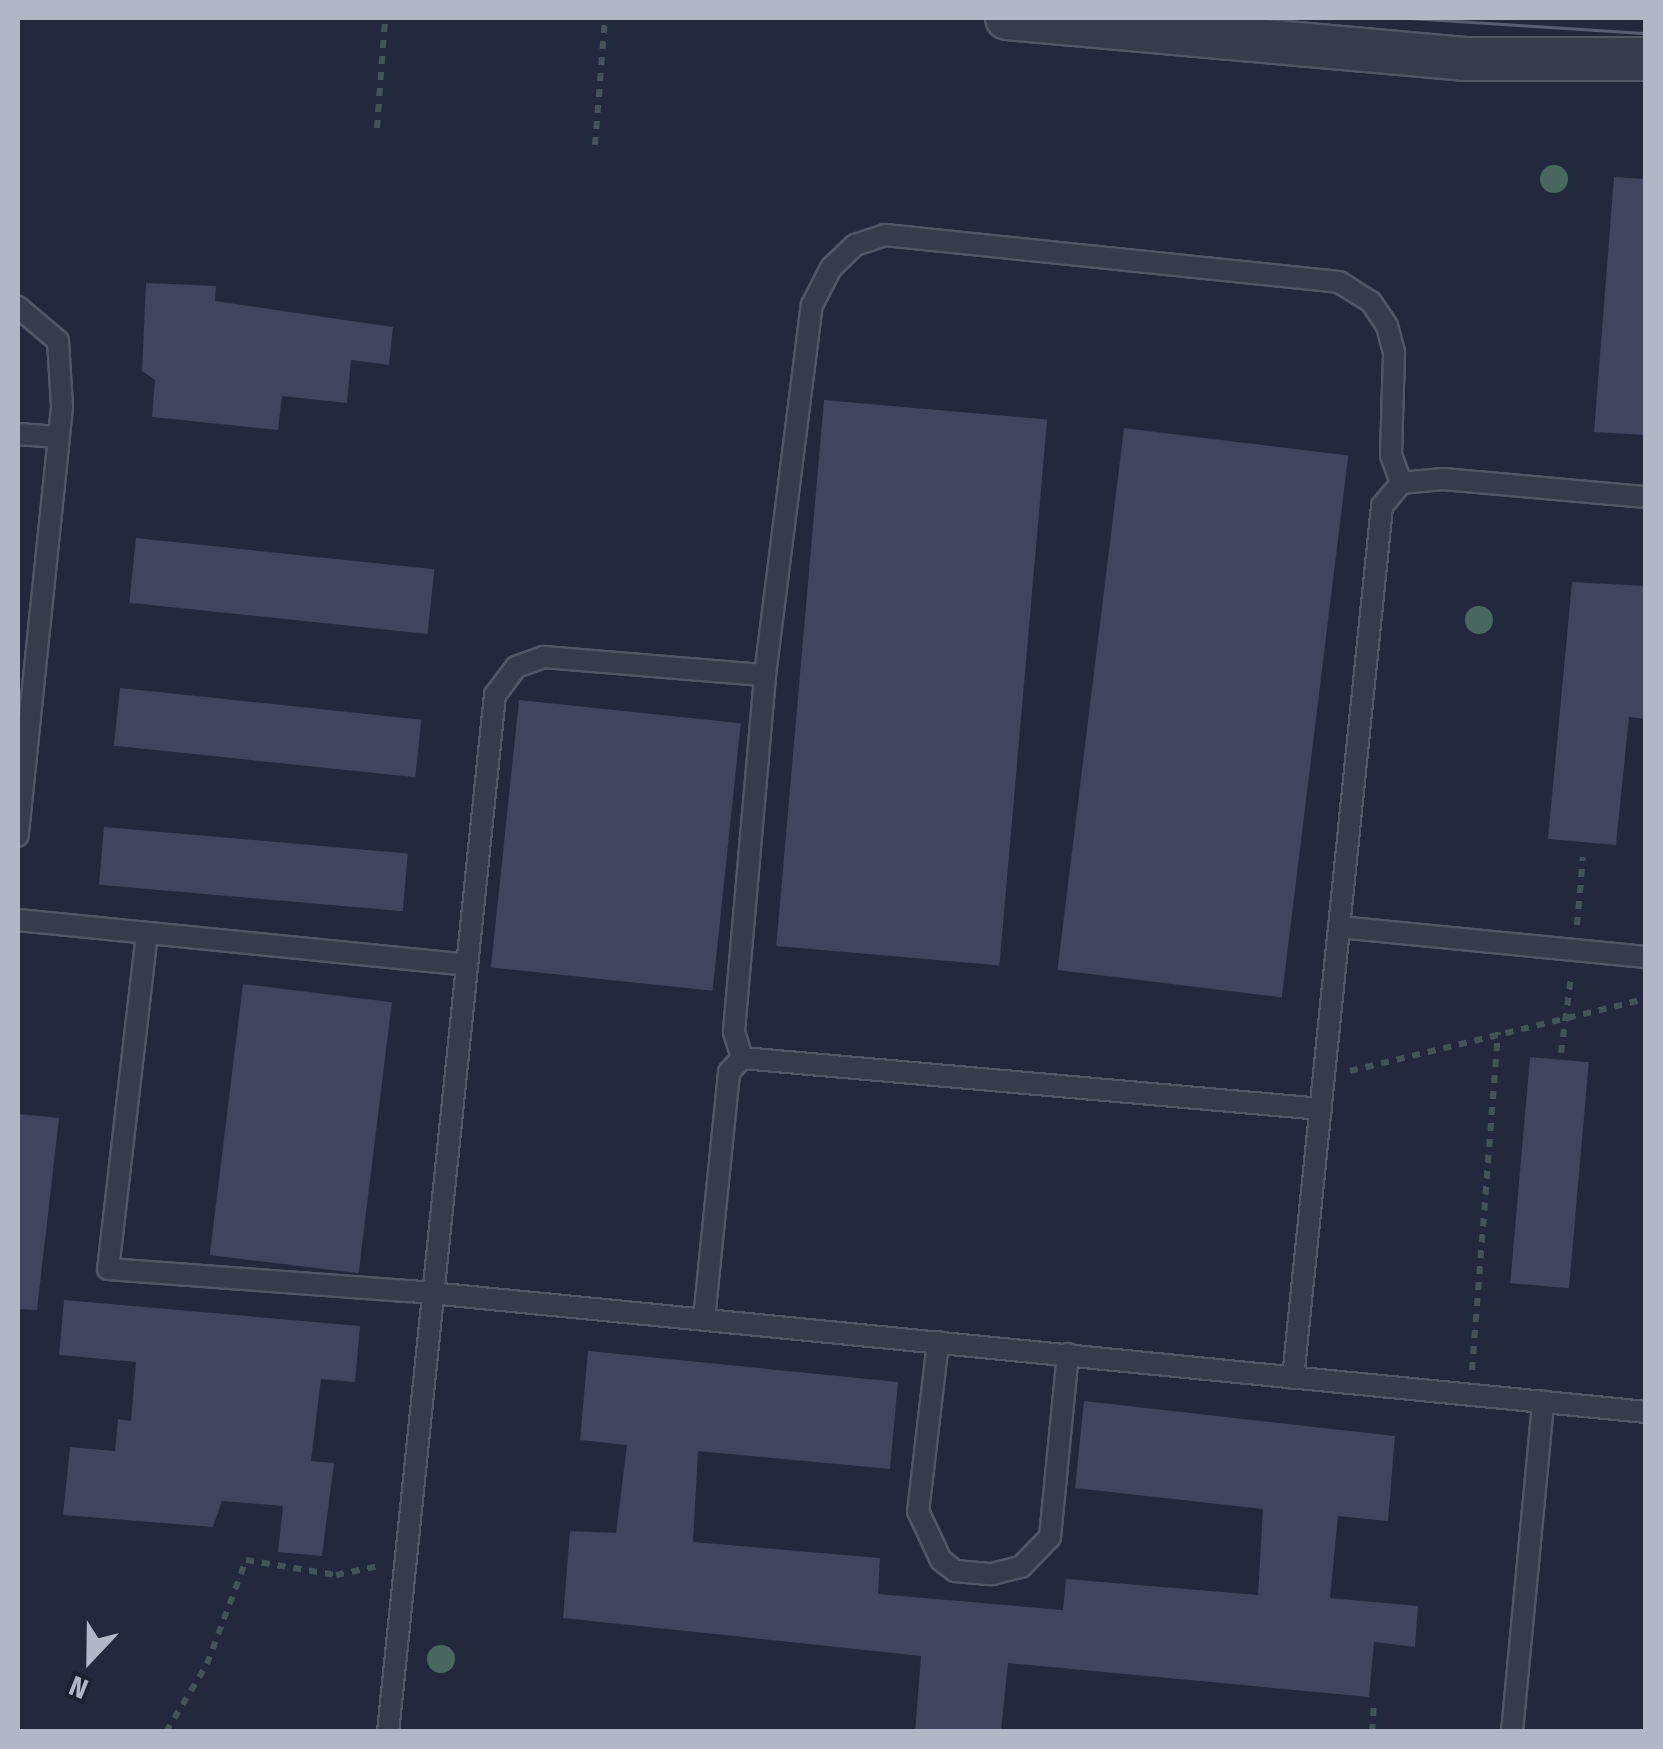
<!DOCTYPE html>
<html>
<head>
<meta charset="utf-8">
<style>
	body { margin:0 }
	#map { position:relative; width:1663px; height:1749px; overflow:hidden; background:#22293c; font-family:"Fira Sans Condensed",sans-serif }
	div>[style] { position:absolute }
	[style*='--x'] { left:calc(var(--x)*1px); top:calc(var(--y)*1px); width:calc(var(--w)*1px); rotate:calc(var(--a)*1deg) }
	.building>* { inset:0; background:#3e455c; transform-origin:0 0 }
	.path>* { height:6px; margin-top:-3px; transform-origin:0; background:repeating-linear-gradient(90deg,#42535a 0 8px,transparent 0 16px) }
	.roads { filter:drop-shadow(2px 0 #515767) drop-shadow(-2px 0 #515767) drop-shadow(0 2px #515767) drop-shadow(0 -2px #515767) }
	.lane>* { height:20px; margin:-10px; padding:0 10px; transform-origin:10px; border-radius:10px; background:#363c4c }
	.street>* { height:42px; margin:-21px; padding:0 21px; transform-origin:21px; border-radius:21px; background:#363c4c }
	.tram>* { height:2.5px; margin:-1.25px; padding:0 1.25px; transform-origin:1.25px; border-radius:1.25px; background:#585f73 }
	.trees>* { width:28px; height:28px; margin:-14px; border-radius:50%; background:#48675f }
	span { translate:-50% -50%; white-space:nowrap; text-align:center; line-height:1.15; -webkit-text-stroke:10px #1c2131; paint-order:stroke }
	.frame { position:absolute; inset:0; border:20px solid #b2b7c8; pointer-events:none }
	.north { position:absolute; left:40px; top:1609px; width:100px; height:100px; -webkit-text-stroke:8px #1c2131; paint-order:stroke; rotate:202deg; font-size:28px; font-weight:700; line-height:40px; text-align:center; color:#b2b7c8 }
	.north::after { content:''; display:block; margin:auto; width:35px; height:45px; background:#b2b7c8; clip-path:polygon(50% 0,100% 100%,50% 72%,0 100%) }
</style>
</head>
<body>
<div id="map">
	<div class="building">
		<i style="clip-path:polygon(1614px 177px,1646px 179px,1646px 435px,1594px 432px)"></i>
		<i style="clip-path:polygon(146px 283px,216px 286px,215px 301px,393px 327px,389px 365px,351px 360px,347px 403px,282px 396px,278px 430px,152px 417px,155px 380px,142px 371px)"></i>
		<i style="left:824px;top:400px;width:224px;height:548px;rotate:5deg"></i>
		<i style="left:1124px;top:428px;width:226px;height:546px;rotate:7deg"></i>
		<i style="left:136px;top:538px;width:300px;height:65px;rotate:6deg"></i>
		<i style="clip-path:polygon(1572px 582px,1646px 586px,1646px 719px,1629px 717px,1616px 845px,1548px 839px)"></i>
		<i style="left:120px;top:688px;width:303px;height:58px;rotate:6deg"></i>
		<i style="left:519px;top:700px;width:223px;height:269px;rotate:6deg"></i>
		<i style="left:104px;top:827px;width:305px;height:58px;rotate:5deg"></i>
		<i style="left:243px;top:984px;width:150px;height:273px;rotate:7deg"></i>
		<i style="left:1530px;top:1057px;width:59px;height:227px;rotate:5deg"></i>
		<i style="clip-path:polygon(18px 1114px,59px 1118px,37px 1310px,18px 1309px)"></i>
		<i style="clip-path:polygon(64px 1300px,360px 1326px,355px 1382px,321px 1379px,311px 1461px,334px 1463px,322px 1556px,278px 1552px,283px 1506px,222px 1501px,213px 1527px,63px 1515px,70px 1447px,115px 1451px,118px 1419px,131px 1421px,136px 1362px,59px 1355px)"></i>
		<i style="clip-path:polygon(588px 1351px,898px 1382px,890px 1469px,698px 1451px,693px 1542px,880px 1558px,878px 1594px,1063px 1610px,1066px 1579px,1258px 1595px,1263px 1509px,1075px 1488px,1084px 1401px,1395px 1436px,1388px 1521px,1338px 1516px,1330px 1598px,1418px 1606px,1415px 1647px,1374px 1642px,1369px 1697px,1008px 1663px,1001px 1732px,915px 1732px,921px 1656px,563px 1618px,570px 1531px,616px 1533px,627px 1445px,580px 1440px)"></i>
	</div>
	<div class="path">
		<i style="--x:377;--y:128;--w:110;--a:-85.8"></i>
		<i style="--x:595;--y:145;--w:127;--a:-85.5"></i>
		<i style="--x:1577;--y:925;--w:68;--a:-85"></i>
		<i style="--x:1561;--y:1053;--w:77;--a:-82.5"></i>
		<i style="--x:1350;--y:1071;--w:305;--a:-13.7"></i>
		<i style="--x:1472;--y:1370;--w:339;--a:-85.6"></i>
		<i style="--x:166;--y:1732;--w:79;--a:-58.9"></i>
		<i style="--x:207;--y:1664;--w:111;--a:-69.4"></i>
		<i style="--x:246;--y:1560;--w:91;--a:9.5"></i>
		<i style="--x:336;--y:1575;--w:44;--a:-11.8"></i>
		<i style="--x:1372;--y:1732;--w:26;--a:-86"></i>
	</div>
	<div class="roads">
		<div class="lane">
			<i style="--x:18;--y:307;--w:52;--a:40.4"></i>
			<i style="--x:58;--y:341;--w:66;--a:86.5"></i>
			<i style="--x:62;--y:407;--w:431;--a:95.9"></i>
			<i style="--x:18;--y:434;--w:40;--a:4.3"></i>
			<i style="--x:18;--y:920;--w:451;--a:5.7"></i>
			<i style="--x:1339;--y:927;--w:308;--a:5.6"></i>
			<i style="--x:147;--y:933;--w:338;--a:96.6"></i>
			<i style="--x:108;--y:1269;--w:303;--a:4.2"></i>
			<i style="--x:410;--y:1291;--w:1242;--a:5.59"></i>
			<i style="--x:742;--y:1058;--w:28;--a:-107"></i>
			<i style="--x:734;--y:1031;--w:357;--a:-85"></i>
			<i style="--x:765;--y:675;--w:373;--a:-82.8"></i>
			<i style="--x:812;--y:305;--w:42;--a:-62.8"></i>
			<i style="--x:831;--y:268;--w:33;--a:-44"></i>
			<i style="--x:855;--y:245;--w:32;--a:-18"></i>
			<i style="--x:885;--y:235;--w:456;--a:5.9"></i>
			<i style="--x:1339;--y:282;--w:38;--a:32"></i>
			<i style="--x:1371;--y:302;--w:29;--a:56"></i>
			<i style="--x:1387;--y:326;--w:28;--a:75"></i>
			<i style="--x:1394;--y:353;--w:102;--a:91.7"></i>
			<i style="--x:1391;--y:455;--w:30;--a:70"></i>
			<i style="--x:704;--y:1319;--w:248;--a:-84.2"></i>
			<i style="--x:729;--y:1072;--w:19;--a:-47"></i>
			<i style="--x:742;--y:1058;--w:581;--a:5.03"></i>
			<i style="--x:938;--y:1342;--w:170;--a:96.7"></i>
			<i style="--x:918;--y:1511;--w:54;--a:64.9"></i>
			<i style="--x:941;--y:1560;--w:18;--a:38"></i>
			<i style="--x:955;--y:1571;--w:37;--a:5"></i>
			<i style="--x:992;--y:1574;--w:30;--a:-14"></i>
			<i style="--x:1021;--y:1567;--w:42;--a:-46"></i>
			<i style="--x:1050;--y:1537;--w:184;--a:-84.4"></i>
			<i style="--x:1293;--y:1378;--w:877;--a:-84.17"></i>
			<i style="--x:1382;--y:506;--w:30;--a:-50"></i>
			<i style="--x:1401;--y:483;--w:42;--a:-5.4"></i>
			<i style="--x:1443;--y:479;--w:204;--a:5.1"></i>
			<i style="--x:388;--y:1732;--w:1043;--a:-84.11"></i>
			<i style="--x:495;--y:695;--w:35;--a:-53"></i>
			<i style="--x:516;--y:667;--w:30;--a:-20"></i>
			<i style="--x:544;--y:657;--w:222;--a:4.7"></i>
			<i style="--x:1512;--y:1732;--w:332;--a:-84.6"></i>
		</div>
		<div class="street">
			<i style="--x:1007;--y:18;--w:459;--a:5.1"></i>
			<i style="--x:1464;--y:59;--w:182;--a:0"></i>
		</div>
	</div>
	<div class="tram">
		<i style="--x:1411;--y:18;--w:235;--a:3.7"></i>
	</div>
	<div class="trees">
		<i style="left:1554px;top:179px"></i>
		<i style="left:1479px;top:620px"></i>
		<i style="left:441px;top:1659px"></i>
	</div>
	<div class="frame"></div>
	<div class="north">N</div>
</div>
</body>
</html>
